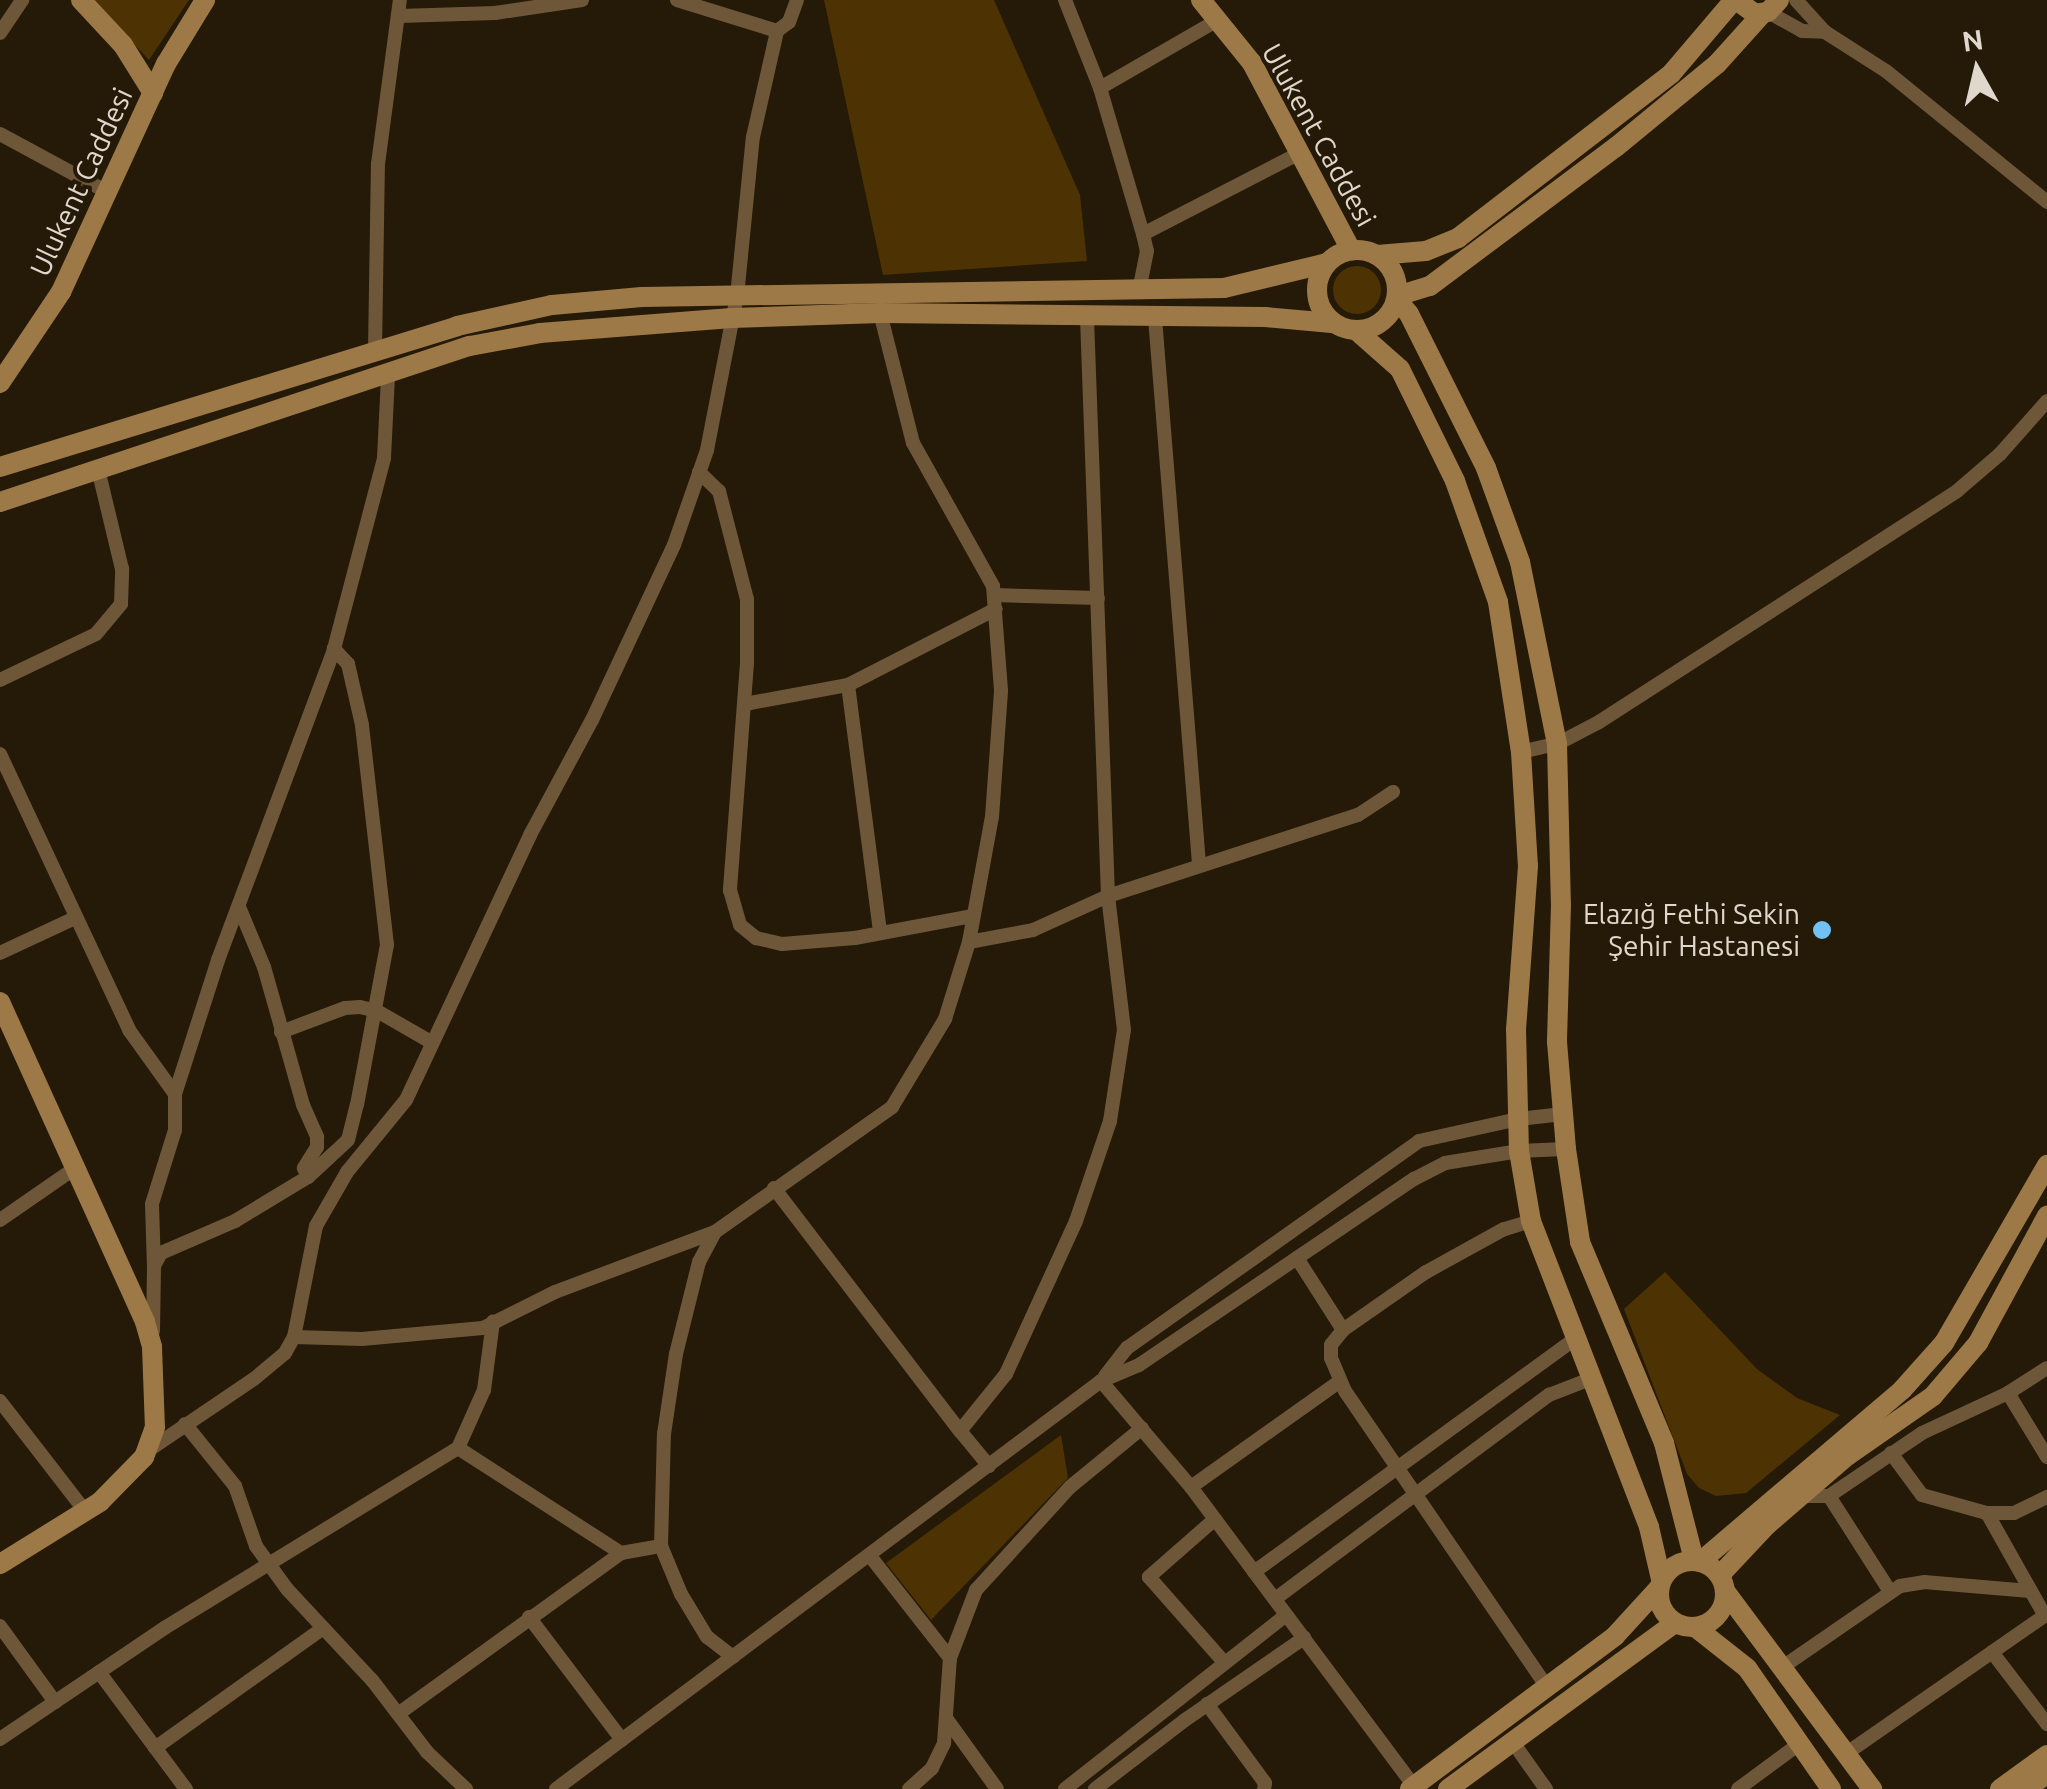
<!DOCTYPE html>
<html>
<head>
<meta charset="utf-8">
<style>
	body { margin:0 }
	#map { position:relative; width:2047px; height:1789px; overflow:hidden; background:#251908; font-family:Ubuntu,sans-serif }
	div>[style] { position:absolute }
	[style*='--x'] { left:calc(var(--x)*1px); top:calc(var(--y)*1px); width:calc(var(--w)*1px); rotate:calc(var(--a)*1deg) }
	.green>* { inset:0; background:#4d3203 }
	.round { border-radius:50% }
	.street>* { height:14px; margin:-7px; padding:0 7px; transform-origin:7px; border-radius:7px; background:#6e5739 }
	.secondary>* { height:20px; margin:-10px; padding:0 10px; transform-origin:10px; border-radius:10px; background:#9d7947 }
	.secondary>.ring { margin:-10px; padding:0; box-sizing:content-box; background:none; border:20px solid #9d7947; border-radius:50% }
	.dots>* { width:28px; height:28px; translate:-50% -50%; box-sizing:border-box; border:5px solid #251908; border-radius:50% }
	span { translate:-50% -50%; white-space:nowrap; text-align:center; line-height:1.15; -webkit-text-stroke:8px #251908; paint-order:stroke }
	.street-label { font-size:28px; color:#e0d7cd }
	.poi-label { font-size:28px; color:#e0d7cd }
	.right { translate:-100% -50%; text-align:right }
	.north { position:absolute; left:1927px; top:20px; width:100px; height:100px; -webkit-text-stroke:8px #251908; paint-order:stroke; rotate:352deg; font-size:28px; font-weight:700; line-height:40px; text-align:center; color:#e0d7cd }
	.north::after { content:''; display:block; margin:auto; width:35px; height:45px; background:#e0d7cd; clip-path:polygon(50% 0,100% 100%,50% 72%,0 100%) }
</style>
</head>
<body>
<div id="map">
	<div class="green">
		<i style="clip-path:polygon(92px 0,189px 0,149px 60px)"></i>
		<i style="clip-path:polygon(824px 0,994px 0,1080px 195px,1087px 261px,883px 275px)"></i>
		<i class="round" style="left:1333px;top:266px;width:48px;height:48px"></i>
		<i style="clip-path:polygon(1665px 1272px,1757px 1369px,1797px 1398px,1840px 1415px,1746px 1493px,1716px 1496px,1699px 1488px,1687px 1474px,1624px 1309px)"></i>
		<i style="clip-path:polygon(1061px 1435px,1068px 1478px,931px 1620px,886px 1563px)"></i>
	</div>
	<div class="street">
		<i style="--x:677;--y:0;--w:105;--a:17.2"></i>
		<i style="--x:1065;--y:0;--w:95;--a:68.3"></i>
		<i style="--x:1100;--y:88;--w:152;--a:73.6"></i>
		<i style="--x:1143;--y:234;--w:17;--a:77"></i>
		<i style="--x:1147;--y:251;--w:41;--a:101.3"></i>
		<i style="--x:1796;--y:0;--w:43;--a:47.8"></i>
		<i style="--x:1825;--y:32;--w:72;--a:32.6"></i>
		<i style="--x:1886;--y:71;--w:208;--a:39.1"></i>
		<i style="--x:1768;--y:12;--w:39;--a:29"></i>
		<i style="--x:1802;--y:31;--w:23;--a:2"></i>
		<i style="--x:399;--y:16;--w:96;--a:-1.8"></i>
		<i style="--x:495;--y:13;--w:88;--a:-8.5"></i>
		<i style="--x:0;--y:33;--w:40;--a:-56"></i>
		<i style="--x:1100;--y:88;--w:136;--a:-30"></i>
		<i style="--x:0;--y:134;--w:124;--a:28.4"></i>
		<i style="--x:1143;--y:234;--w:177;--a:-27.3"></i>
		<i style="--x:1155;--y:318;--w:548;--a:85.39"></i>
		<i style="--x:375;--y:351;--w:187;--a:-89.1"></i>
		<i style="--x:378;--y:164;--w:165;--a:-82.4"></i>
		<i style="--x:699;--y:472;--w:28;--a:44"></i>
		<i style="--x:719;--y:491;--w:112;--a:75.5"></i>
		<i style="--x:747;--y:599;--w:64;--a:90"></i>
		<i style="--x:747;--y:663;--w:228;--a:94.3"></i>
		<i style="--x:730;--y:890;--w:36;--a:74"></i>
		<i style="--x:740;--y:925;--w:21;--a:39"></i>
		<i style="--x:756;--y:938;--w:27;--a:13"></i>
		<i style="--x:782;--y:944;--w:73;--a:-4.7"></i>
		<i style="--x:855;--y:938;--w:120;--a:-10.6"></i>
		<i style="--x:994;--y:595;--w:104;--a:1.7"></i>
		<i style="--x:0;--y:680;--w:106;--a:-25.6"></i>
		<i style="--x:96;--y:634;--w:39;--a:-50"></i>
		<i style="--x:121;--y:604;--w:35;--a:-88"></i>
		<i style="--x:122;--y:569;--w:103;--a:-103.5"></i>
		<i style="--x:848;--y:685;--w:250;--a:82.6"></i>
		<i style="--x:745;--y:704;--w:105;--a:-10.5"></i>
		<i style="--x:848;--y:685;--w:166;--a:-27.2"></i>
		<i style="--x:1521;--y:752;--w:37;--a:-13"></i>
		<i style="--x:1557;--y:744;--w:47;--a:-27.6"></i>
		<i style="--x:1599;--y:722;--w:426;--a:-32.8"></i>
		<i style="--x:1957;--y:491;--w:57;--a:-40.7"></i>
		<i style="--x:2000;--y:454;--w:71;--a:-48.4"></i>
		<i style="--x:0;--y:754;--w:305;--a:64.9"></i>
		<i style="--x:129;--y:1030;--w:79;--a:54.3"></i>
		<i style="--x:175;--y:1094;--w:36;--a:90"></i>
		<i style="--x:175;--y:1130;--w:77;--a:107.3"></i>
		<i style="--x:152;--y:1204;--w:62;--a:88.2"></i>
		<i style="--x:239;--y:907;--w:65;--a:67.4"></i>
		<i style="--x:264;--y:967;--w:143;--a:74.2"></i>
		<i style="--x:303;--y:1105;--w:35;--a:66"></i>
		<i style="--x:317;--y:1137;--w:10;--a:90"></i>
		<i style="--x:317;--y:1147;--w:25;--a:122"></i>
		<i style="--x:304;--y:1168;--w:10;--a:66"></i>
		<i style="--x:969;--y:942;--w:65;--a:-10.6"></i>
		<i style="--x:1033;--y:930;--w:82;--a:-24.4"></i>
		<i style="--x:1108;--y:896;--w:263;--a:-18"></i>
		<i style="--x:1358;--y:815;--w:42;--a:-33.3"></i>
		<i style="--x:0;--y:953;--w:83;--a:-25"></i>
		<i style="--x:281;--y:1032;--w:68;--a:-20.6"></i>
		<i style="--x:345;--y:1008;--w:15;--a:-4"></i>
		<i style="--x:360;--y:1007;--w:17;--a:13"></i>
		<i style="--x:377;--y:1011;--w:62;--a:29.9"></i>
		<i style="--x:175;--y:1094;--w:141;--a:-72.2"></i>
		<i style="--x:218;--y:960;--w:332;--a:-69.5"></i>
		<i style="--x:334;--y:649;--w:197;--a:-75.3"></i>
		<i style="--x:384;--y:458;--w:82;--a:-87.2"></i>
		<i style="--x:774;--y:1188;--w:306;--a:52.6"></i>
		<i style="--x:0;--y:1220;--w:91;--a:-34.7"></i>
		<i style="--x:1531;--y:1221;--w:28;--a:163"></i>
		<i style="--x:1504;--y:1229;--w:89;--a:151.1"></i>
		<i style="--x:1426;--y:1272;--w:101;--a:145.1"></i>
		<i style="--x:1343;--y:1330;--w:19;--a:129"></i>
		<i style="--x:1331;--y:1345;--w:13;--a:90"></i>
		<i style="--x:1331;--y:1358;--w:36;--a:67"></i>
		<i style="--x:1345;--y:1391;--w:358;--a:55.7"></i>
		<i style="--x:1297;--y:1258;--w:85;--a:57.4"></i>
		<i style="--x:153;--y:1331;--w:65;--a:-89.1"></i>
		<i style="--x:154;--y:1266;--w:15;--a:-62"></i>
		<i style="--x:161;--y:1253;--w:81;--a:-23.4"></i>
		<i style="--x:235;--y:1221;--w:85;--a:-31.1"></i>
		<i style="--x:308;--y:1177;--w:54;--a:-42.8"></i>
		<i style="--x:348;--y:1140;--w:36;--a:-76"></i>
		<i style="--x:357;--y:1105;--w:163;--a:-79.4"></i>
		<i style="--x:387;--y:945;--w:221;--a:-96.5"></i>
		<i style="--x:362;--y:725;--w:63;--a:-102.9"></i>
		<i style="--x:348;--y:664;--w:21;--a:-133"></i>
		<i style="--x:294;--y:1337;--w:68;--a:1.7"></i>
		<i style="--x:362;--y:1339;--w:121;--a:-5.2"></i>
		<i style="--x:483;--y:1328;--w:80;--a:-26.6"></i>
		<i style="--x:555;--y:1292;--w:171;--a:-20.6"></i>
		<i style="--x:1105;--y:1376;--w:36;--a:-52"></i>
		<i style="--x:1127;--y:1348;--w:358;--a:-35.3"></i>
		<i style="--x:1419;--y:1141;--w:101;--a:-12.5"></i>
		<i style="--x:1518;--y:1119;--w:45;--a:-6.3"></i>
		<i style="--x:1101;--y:1381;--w:139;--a:49.7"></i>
		<i style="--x:1191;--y:1487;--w:373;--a:53.3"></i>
		<i style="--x:2008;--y:1393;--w:75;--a:58.6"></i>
		<i style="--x:0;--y:1401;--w:139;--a:52.3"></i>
		<i style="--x:185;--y:1424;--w:80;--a:51.1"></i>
		<i style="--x:235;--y:1486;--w:64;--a:70.7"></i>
		<i style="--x:256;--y:1546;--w:53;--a:54.2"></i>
		<i style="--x:287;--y:1589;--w:125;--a:47"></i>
		<i style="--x:372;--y:1680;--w:91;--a:52.6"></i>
		<i style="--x:427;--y:1752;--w:54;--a:43.5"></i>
		<i style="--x:458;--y:1448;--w:194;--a:32.8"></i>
		<i style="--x:146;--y:1452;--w:130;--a:-34.1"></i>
		<i style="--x:254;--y:1379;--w:40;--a:-40"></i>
		<i style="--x:285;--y:1353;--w:18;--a:-61"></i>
		<i style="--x:294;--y:1337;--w:113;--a:-78.8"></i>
		<i style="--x:316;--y:1226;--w:62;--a:-60.1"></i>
		<i style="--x:347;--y:1172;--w:93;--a:-50.7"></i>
		<i style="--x:406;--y:1100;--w:293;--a:-64.9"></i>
		<i style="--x:530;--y:835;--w:131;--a:-61.7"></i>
		<i style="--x:592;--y:720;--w:193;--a:-64.9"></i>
		<i style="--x:674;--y:545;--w:101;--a:-70.8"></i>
		<i style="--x:707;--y:450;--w:157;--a:-79"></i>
		<i style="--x:737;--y:296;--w:160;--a:-84.3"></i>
		<i style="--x:753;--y:137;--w:109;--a:-77.2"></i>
		<i style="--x:777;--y:31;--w:15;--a:-37"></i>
		<i style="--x:789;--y:22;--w:23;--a:-70"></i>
		<i style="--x:1891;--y:1453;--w:52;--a:53.6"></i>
		<i style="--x:1922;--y:1495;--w:67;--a:15.5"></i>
		<i style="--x:1987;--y:1513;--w:118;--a:60.6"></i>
		<i style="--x:989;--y:1466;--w:45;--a:-129.6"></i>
		<i style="--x:960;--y:1431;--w:73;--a:-51.1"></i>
		<i style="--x:1006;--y:1374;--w:168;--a:-65.4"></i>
		<i style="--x:1076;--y:1221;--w:106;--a:-71.2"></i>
		<i style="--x:1110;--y:1121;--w:92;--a:-81.3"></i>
		<i style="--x:1124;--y:1030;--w:135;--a:-96.8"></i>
		<i style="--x:1108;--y:896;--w:579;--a:-92.08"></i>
		<i style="--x:1191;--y:1487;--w:183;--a:-35.4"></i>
		<i style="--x:1801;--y:1496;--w:28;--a:0"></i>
		<i style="--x:1829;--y:1496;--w:112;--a:-34.1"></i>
		<i style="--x:1922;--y:1433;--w:95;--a:-24.9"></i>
		<i style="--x:2008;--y:1393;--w:46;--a:-32.7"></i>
		<i style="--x:1829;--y:1496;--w:112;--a:57.4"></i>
		<i style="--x:1987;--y:1513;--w:27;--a:0"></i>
		<i style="--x:2014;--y:1513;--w:37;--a:-26"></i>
		<i style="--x:1215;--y:1519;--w:88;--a:138.7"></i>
		<i style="--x:1149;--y:1577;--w:113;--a:48.6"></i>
		<i style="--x:870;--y:1556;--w:130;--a:51.9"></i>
		<i style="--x:1254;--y:1572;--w:399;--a:-36"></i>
		<i style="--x:1275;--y:1599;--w:342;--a:-36.7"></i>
		<i style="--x:1549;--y:1395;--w:47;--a:-21.1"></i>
		<i style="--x:529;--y:1617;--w:154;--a:52.9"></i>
		<i style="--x:0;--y:1626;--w:94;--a:54.1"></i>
		<i style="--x:1992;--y:1652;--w:91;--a:52.6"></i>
		<i style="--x:733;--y:1657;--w:33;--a:-142"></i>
		<i style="--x:707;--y:1637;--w:50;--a:-121.2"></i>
		<i style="--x:681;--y:1594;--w:52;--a:-112.6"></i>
		<i style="--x:661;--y:1546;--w:112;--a:-88.5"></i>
		<i style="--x:664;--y:1434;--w:81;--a:-81.5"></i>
		<i style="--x:676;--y:1354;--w:95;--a:-76"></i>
		<i style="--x:699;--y:1262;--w:34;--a:-62"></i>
		<i style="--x:715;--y:1232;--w:217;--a:-35.2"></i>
		<i style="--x:892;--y:1107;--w:103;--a:-58.9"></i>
		<i style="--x:945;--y:1019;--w:81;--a:-72.7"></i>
		<i style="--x:969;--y:942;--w:127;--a:-79.6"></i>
		<i style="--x:992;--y:817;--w:127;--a:-85.9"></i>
		<i style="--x:1001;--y:690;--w:104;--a:-94.4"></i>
		<i style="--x:993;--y:586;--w:164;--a:-119.2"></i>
		<i style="--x:913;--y:443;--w:134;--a:-104.2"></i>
		<i style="--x:1784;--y:1666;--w:141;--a:-34.6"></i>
		<i style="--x:1900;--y:1586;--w:24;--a:-9"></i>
		<i style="--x:1924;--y:1582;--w:106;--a:4.9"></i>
		<i style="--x:99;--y:1672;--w:146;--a:53.4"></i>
		<i style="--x:1207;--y:1704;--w:98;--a:53.7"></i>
		<i style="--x:1265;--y:1783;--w:6;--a:99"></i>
		<i style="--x:398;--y:1714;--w:275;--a:-35.8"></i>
		<i style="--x:621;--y:1553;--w:41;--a:-9.9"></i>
		<i style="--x:946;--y:1718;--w:87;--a:54.3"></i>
		<i style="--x:0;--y:1739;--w:200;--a:-34"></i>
		<i style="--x:166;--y:1627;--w:342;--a:-31.5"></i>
		<i style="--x:458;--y:1448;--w:64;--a:-65.9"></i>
		<i style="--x:484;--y:1390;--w:69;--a:-82.5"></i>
		<i style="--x:1512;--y:1741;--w:59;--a:54.7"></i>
		<i style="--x:155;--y:1748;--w:205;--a:-35.5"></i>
		<i style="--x:1847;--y:1753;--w:244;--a:-34.8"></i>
		<i style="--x:556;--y:1789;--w:681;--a:-36.82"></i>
		<i style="--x:1101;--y:1381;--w:41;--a:-22.8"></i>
		<i style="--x:1139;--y:1365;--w:332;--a:-34.1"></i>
		<i style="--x:1414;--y:1179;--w:35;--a:-27"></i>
		<i style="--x:1445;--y:1163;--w:75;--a:-9.2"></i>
		<i style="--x:1519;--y:1151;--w:47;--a:-2.4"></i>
		<i style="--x:909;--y:1789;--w:31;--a:-42"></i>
		<i style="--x:932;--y:1768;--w:28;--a:-64"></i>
		<i style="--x:944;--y:1743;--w:85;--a:-86"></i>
		<i style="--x:950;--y:1658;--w:73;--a:-69.1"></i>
		<i style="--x:976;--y:1590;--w:139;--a:-47.6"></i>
		<i style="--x:1070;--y:1487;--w:93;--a:-39.3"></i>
		<i style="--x:1065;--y:1789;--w:281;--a:-38.2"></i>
		<i style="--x:1095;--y:1789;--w:113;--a:-37.5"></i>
		<i style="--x:1185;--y:1720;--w:145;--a:-34.6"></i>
		<i style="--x:1738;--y:1789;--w:76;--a:-36.4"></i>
	</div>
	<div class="secondary">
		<i style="--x:81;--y:0;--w:62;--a:47"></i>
		<i style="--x:123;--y:45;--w:57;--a:58"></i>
		<i style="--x:1201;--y:0;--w:81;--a:51"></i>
		<i style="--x:1252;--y:63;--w:212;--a:62.1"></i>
		<i style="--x:1736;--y:0;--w:24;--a:36"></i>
		<i style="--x:1755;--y:14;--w:13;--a:-9"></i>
		<i style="--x:1768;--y:12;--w:16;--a:-47"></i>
		<i class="ring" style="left:1317px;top:250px;width:60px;height:60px"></i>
		<i style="--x:1377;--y:255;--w:49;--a:-4.7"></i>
		<i style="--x:1426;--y:251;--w:35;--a:-22"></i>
		<i style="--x:1458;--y:238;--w:269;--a:-37.6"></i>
		<i style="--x:1671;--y:74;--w:97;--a:-49.6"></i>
		<i style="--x:1397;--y:296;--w:34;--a:-17"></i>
		<i style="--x:1430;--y:286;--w:232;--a:-36.8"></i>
		<i style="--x:1616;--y:147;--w:131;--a:-39.4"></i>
		<i style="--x:1717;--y:64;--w:67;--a:-48"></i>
		<i style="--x:1397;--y:300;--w:18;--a:49"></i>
		<i style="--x:1409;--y:314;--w:172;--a:63.4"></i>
		<i style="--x:1486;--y:468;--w:100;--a:70.1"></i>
		<i style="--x:1520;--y:562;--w:186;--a:78.5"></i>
		<i style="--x:1557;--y:744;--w:161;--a:88.6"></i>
		<i style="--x:1561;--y:905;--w:137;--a:91.7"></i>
		<i style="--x:1557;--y:1042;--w:107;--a:85.2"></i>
		<i style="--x:1566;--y:1149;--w:94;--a:81.4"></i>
		<i style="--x:1580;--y:1242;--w:218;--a:67.3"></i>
		<i style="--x:1664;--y:1443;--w:121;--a:75.6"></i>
		<i style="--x:1357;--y:331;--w:57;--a:41.5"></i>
		<i style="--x:1400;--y:369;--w:125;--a:63.8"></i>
		<i style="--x:1455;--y:481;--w:128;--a:70.4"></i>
		<i style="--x:1498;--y:602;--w:152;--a:81.3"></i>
		<i style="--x:1521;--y:752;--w:114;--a:86.5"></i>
		<i style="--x:1528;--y:866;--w:163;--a:94.2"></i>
		<i style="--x:1516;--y:1029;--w:122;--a:88.6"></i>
		<i style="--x:1519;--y:1151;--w:71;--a:80.3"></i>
		<i style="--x:1531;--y:1221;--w:328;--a:68.9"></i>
		<i style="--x:1649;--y:1527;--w:53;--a:77"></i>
		<i style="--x:0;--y:383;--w:110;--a:-56.2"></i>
		<i style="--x:61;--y:292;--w:251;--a:-65.3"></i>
		<i style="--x:166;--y:64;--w:75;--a:-58.6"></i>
		<i style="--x:0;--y:467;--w:478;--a:-17.1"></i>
		<i style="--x:457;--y:326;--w:97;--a:-12.5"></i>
		<i style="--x:552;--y:305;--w:90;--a:-5.1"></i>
		<i style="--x:642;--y:297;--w:582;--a:-0.89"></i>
		<i style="--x:1224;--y:288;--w:106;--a:-13.6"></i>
		<i style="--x:0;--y:502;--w:495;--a:-18.4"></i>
		<i style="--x:470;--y:346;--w:71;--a:-10.5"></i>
		<i style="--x:540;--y:333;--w:192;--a:-4.5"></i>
		<i style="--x:731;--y:318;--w:149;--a:-1.9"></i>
		<i style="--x:880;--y:313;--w:385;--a:0.6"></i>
		<i style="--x:1265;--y:317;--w:67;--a:5.1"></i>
		<i style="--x:0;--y:1002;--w:351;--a:65.6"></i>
		<i style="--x:145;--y:1322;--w:26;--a:74"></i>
		<i style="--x:152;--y:1347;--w:80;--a:87.9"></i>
		<i style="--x:155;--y:1427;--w:32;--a:110"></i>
		<i style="--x:144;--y:1457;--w:63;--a:134.4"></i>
		<i style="--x:100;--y:1502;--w:118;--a:148.2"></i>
		<i class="ring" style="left:1659px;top:1561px;width:46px;height:46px"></i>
		<i style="--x:1700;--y:1562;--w:265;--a:-40.4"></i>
		<i style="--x:1902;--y:1390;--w:63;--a:-48.2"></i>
		<i style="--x:1944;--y:1343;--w:206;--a:-59.9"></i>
		<i style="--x:1720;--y:1575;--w:69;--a:-46.8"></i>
		<i style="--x:1767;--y:1525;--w:106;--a:-40.8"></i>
		<i style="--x:1847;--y:1456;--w:105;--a:-34.9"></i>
		<i style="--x:1933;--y:1396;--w:70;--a:-49.7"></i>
		<i style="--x:1978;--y:1343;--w:145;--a:-61.5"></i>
		<i style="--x:1725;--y:1591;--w:247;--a:53.4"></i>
		<i style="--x:1695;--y:1627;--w:66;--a:38.3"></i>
		<i style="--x:1747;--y:1668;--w:147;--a:55.2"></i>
		<i style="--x:1410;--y:1789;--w:256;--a:-36.7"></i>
		<i style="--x:1615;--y:1636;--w:64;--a:-47.5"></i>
		<i style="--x:1448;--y:1789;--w:281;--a:-36.2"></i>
		<i style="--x:2000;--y:1789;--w:58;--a:-35.9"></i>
		<i style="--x:2025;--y:1789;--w:27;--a:-34"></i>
	</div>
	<div class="dots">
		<i style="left:1822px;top:930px;background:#71c1f5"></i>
	</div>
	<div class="street-label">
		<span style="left:1319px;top:135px;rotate:61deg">Ulukent Caddesi</span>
		<span style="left:81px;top:182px;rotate:-65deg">Ulukent Caddesi</span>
	</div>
	<div class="poi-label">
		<span class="right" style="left:1800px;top:930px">Elazığ Fethi Sekin<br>Şehir Hastanesi</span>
	</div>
	<div class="north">N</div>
</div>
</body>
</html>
